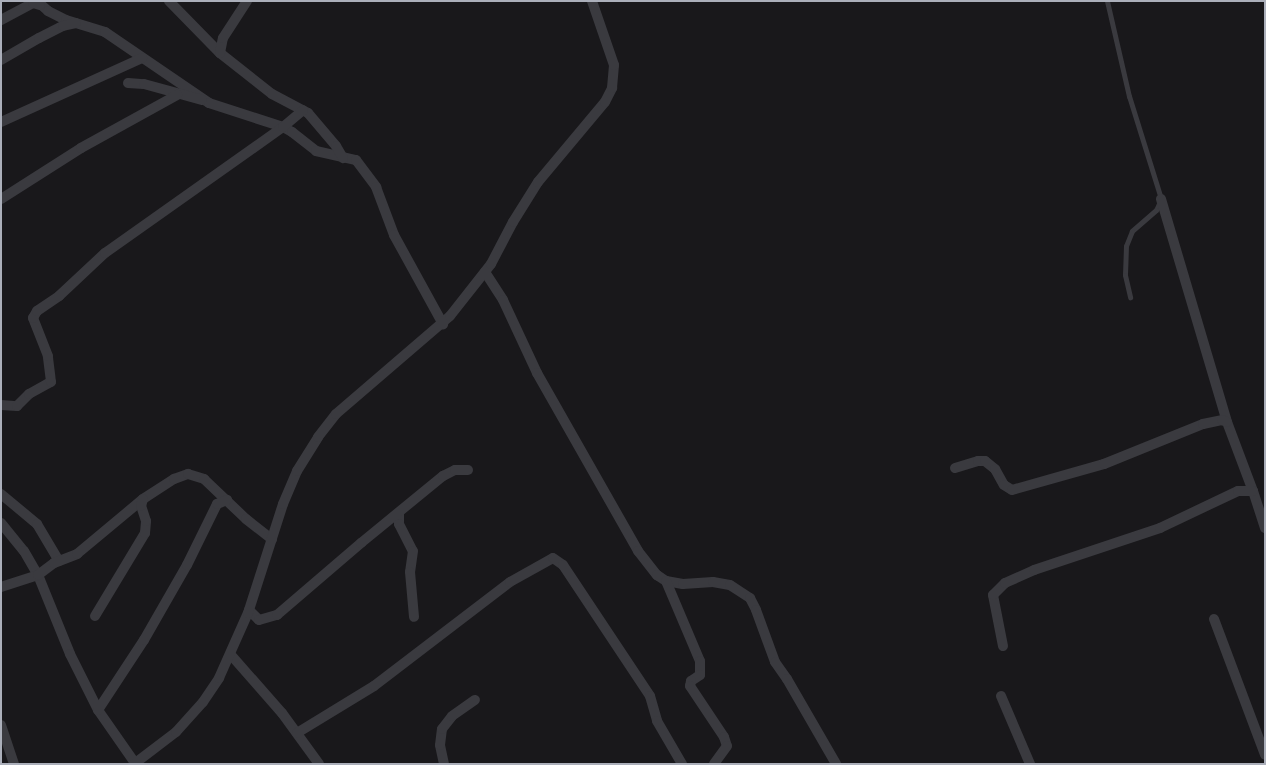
<!DOCTYPE html>
<html>
<head>
<meta charset="utf-8">
<style>
	body { margin:0 }
	#map { position:relative; width:1266px; height:765px; overflow:hidden; background:#19181b; font-family:"Alegreya Sans",sans-serif }
	div>[style] { position:absolute }
	[style*='--x'] { left:calc(var(--x)*1px); top:calc(var(--y)*1px); width:calc(var(--w)*1px); rotate:calc(var(--a)*1deg) }
	.service>* { height:5px; margin:-2.5px; padding:0 2.5px; transform-origin:2.5px; border-radius:2.5px; background:#3a3a3f }
	.minor>* { height:10px; margin:-5px; padding:0 5px; transform-origin:5px; border-radius:5px; background:#3a3a3f }
	span { translate:-50% -50%; white-space:nowrap; text-align:center; line-height:1.15; -webkit-text-stroke:4.5px #141316; paint-order:stroke }
	.frame { position:absolute; inset:0; border:2px solid #abafba; pointer-events:none }
</style>
</head>
<body>
<div id="map">
	<div class="service">
		<i style="--x:1107;--y:1;--w:98;--a:77"></i>
		<i style="--x:1129;--y:96;--w:108;--a:72.7"></i>
		<i style="--x:1161;--y:199;--w:12;--a:114"></i>
		<i style="--x:1156;--y:210;--w:32;--a:139"></i>
		<i style="--x:1132;--y:231;--w:16;--a:112"></i>
		<i style="--x:1126;--y:246;--w:29;--a:92"></i>
		<i style="--x:1125;--y:275;--w:23;--a:77"></i>
	</div>
	<div class="minor">
		<i style="--x:37;--y:1;--w:15;--a:42"></i>
		<i style="--x:48;--y:11;--w:20;--a:27"></i>
		<i style="--x:66;--y:20;--w:41;--a:17.1"></i>
		<i style="--x:105;--y:32;--w:126;--a:34.3"></i>
		<i style="--x:209;--y:103;--w:78;--a:18"></i>
		<i style="--x:283;--y:127;--w:10;--a:29"></i>
		<i style="--x:292;--y:132;--w:31;--a:38"></i>
		<i style="--x:316;--y:151;--w:41;--a:12.7"></i>
		<i style="--x:356;--y:160;--w:34;--a:53"></i>
		<i style="--x:376;--y:187;--w:51;--a:69.4"></i>
		<i style="--x:394;--y:235;--w:102;--a:61.2"></i>
		<i style="--x:169;--y:1;--w:73;--a:45.6"></i>
		<i style="--x:220;--y:53;--w:66;--a:38.3"></i>
		<i style="--x:272;--y:94;--w:41;--a:27.8"></i>
		<i style="--x:308;--y:113;--w:43;--a:49.7"></i>
		<i style="--x:336;--y:146;--w:14;--a:60"></i>
		<i style="--x:1;--y:20;--w:36;--a:-28"></i>
		<i style="--x:33;--y:3;--w:7;--a:16"></i>
		<i style="--x:220;--y:53;--w:15;--a:-79"></i>
		<i style="--x:223;--y:38;--w:44;--a:-57"></i>
		<i style="--x:1;--y:60;--w:44;--a:-30.1"></i>
		<i style="--x:39;--y:38;--w:27;--a:-27"></i>
		<i style="--x:63;--y:26;--w:13;--a:-13"></i>
		<i style="--x:128;--y:83;--w:16;--a:4"></i>
		<i style="--x:144;--y:84;--w:60;--a:15.4"></i>
		<i style="--x:1;--y:122;--w:155;--a:-24.4"></i>
		<i style="--x:1;--y:199;--w:95;--a:-32.5"></i>
		<i style="--x:81;--y:148;--w:110;--a:-28.9"></i>
		<i style="--x:1161;--y:199;--w:233;--a:73.5"></i>
		<i style="--x:1227;--y:422;--w:74;--a:69.4"></i>
		<i style="--x:1253;--y:491;--w:39;--a:72"></i>
		<i style="--x:485;--y:272;--w:33;--a:57"></i>
		<i style="--x:503;--y:300;--w:81;--a:65"></i>
		<i style="--x:537;--y:373;--w:205;--a:60.4"></i>
		<i style="--x:638;--y:551;--w:31;--a:52"></i>
		<i style="--x:657;--y:575;--w:11;--a:34"></i>
		<i style="--x:666;--y:581;--w:17;--a:10"></i>
		<i style="--x:683;--y:584;--w:30;--a:-4"></i>
		<i style="--x:713;--y:582;--w:17;--a:10"></i>
		<i style="--x:730;--y:585;--w:24;--a:33"></i>
		<i style="--x:750;--y:598;--w:13;--a:63"></i>
		<i style="--x:756;--y:610;--w:55;--a:69.9"></i>
		<i style="--x:775;--y:662;--w:21;--a:55"></i>
		<i style="--x:787;--y:679;--w:98;--a:60"></i>
		<i style="--x:1;--y:405;--w:16;--a:4"></i>
		<i style="--x:17;--y:406;--w:17;--a:-45"></i>
		<i style="--x:29;--y:394;--w:25;--a:-29"></i>
		<i style="--x:51;--y:382;--w:26;--a:-97"></i>
		<i style="--x:48;--y:356;--w:41;--a:-111.5"></i>
		<i style="--x:33;--y:318;--w:8;--a:-60"></i>
		<i style="--x:37;--y:311;--w:27;--a:-34"></i>
		<i style="--x:59;--y:296;--w:63;--a:-43.1"></i>
		<i style="--x:105;--y:253;--w:218;--a:-35.3"></i>
		<i style="--x:283;--y:127;--w:26;--a:-40"></i>
		<i style="--x:955;--y:468;--w:24;--a:-17"></i>
		<i style="--x:978;--y:461;--w:7;--a:0"></i>
		<i style="--x:985;--y:461;--w:13;--a:39"></i>
		<i style="--x:995;--y:469;--w:18;--a:61"></i>
		<i style="--x:1004;--y:485;--w:9;--a:32"></i>
		<i style="--x:1012;--y:490;--w:96;--a:-15.8"></i>
		<i style="--x:1104;--y:464;--w:107;--a:-22"></i>
		<i style="--x:1203;--y:424;--w:19;--a:-12"></i>
		<i style="--x:1222;--y:420;--w:5;--a:22"></i>
		<i style="--x:1;--y:494;--w:47;--a:39.8"></i>
		<i style="--x:37;--y:524;--w:43;--a:59.3"></i>
		<i style="--x:399;--y:513;--w:11;--a:90"></i>
		<i style="--x:399;--y:524;--w:30;--a:63"></i>
		<i style="--x:413;--y:551;--w:21;--a:98"></i>
		<i style="--x:410;--y:572;--w:45;--a:84.9"></i>
		<i style="--x:1;--y:523;--w:36;--a:51"></i>
		<i style="--x:24;--y:551;--w:28;--a:60"></i>
		<i style="--x:38;--y:575;--w:85;--a:67.9"></i>
		<i style="--x:70;--y:654;--w:63;--a:63.4"></i>
		<i style="--x:98;--y:710;--w:65;--a:55.1"></i>
		<i style="--x:666;--y:581;--w:87;--a:67"></i>
		<i style="--x:700;--y:661;--w:14;--a:90"></i>
		<i style="--x:700;--y:675;--w:11;--a:146"></i>
		<i style="--x:691;--y:681;--w:5;--a:101"></i>
		<i style="--x:690;--y:686;--w:61;--a:56.3"></i>
		<i style="--x:724;--y:737;--w:9;--a:72"></i>
		<i style="--x:727;--y:746;--w:22;--a:126"></i>
		<i style="--x:1;--y:587;--w:39;--a:-18"></i>
		<i style="--x:38;--y:575;--w:20;--a:-37"></i>
		<i style="--x:54;--y:563;--w:25;--a:-21"></i>
		<i style="--x:77;--y:554;--w:86;--a:-39.8"></i>
		<i style="--x:143;--y:499;--w:37;--a:-33"></i>
		<i style="--x:174;--y:479;--w:15;--a:-20"></i>
		<i style="--x:188;--y:474;--w:17;--a:17"></i>
		<i style="--x:204;--y:479;--w:58;--a:43.6"></i>
		<i style="--x:246;--y:519;--w:33;--a:38"></i>
		<i style="--x:249;--y:610;--w:14;--a:45"></i>
		<i style="--x:259;--y:620;--w:19;--a:-16"></i>
		<i style="--x:277;--y:615;--w:111;--a:-40.6"></i>
		<i style="--x:361;--y:543;--w:106;--a:-39.3"></i>
		<i style="--x:443;--y:476;--w:13;--a:-27"></i>
		<i style="--x:455;--y:470;--w:13;--a:0"></i>
		<i style="--x:95;--y:616;--w:97;--a:-58.9"></i>
		<i style="--x:145;--y:533;--w:12;--a:-85"></i>
		<i style="--x:146;--y:521;--w:16;--a:-108"></i>
		<i style="--x:141;--y:506;--w:7;--a:-74"></i>
		<i style="--x:1214;--y:619;--w:145;--a:69.4"></i>
		<i style="--x:1003;--y:646;--w:52;--a:-101.1"></i>
		<i style="--x:993;--y:595;--w:17;--a:-45"></i>
		<i style="--x:1005;--y:583;--w:32;--a:-24"></i>
		<i style="--x:1034;--y:570;--w:133;--a:-18.4"></i>
		<i style="--x:1160;--y:528;--w:86;--a:-25.4"></i>
		<i style="--x:1238;--y:491;--w:15;--a:0"></i>
		<i style="--x:231;--y:655;--w:77;--a:48.7"></i>
		<i style="--x:282;--y:713;--w:63;--a:54"></i>
		<i style="--x:1001;--y:696;--w:74;--a:66.9"></i>
		<i style="--x:98;--y:710;--w:84;--a:-56.7"></i>
		<i style="--x:144;--y:640;--w:86;--a:-60.2"></i>
		<i style="--x:187;--y:565;--w:68;--a:-63.8"></i>
		<i style="--x:217;--y:504;--w:11;--a:-22"></i>
		<i style="--x:1;--y:725;--w:41;--a:71.6"></i>
		<i style="--x:297;--y:733;--w:90;--a:-31.4"></i>
		<i style="--x:374;--y:686;--w:171;--a:-37.4"></i>
		<i style="--x:510;--y:582;--w:49;--a:-29.2"></i>
		<i style="--x:553;--y:558;--w:12;--a:35"></i>
		<i style="--x:563;--y:565;--w:157;--a:56.4"></i>
		<i style="--x:650;--y:696;--w:26;--a:74"></i>
		<i style="--x:657;--y:721;--w:50;--a:59.8"></i>
		<i style="--x:134;--y:764;--w:53;--a:-37.3"></i>
		<i style="--x:176;--y:732;--w:40;--a:-48"></i>
		<i style="--x:203;--y:702;--w:29;--a:-56"></i>
		<i style="--x:219;--y:678;--w:71;--a:-66"></i>
		<i style="--x:248;--y:613;--w:114;--a:-72.2"></i>
		<i style="--x:283;--y:504;--w:36;--a:-67"></i>
		<i style="--x:297;--y:471;--w:40;--a:-58"></i>
		<i style="--x:318;--y:437;--w:29;--a:-52"></i>
		<i style="--x:336;--y:414;--w:150;--a:-40.7"></i>
		<i style="--x:450;--y:316;--w:66;--a:-51.7"></i>
		<i style="--x:491;--y:264;--w:47;--a:-62.4"></i>
		<i style="--x:513;--y:222;--w:47;--a:-58"></i>
		<i style="--x:538;--y:182;--w:104;--a:-50.1"></i>
		<i style="--x:605;--y:102;--w:16;--a:-63"></i>
		<i style="--x:612;--y:88;--w:23;--a:-85"></i>
		<i style="--x:614;--y:65;--w:68;--a:-109"></i>
		<i style="--x:444;--y:764;--w:19;--a:-102"></i>
		<i style="--x:440;--y:745;--w:16;--a:-83"></i>
		<i style="--x:442;--y:729;--w:16;--a:-52"></i>
		<i style="--x:452;--y:716;--w:28;--a:-35"></i>
	</div>
	<div class="frame"></div>
</div>
</body>
</html>
